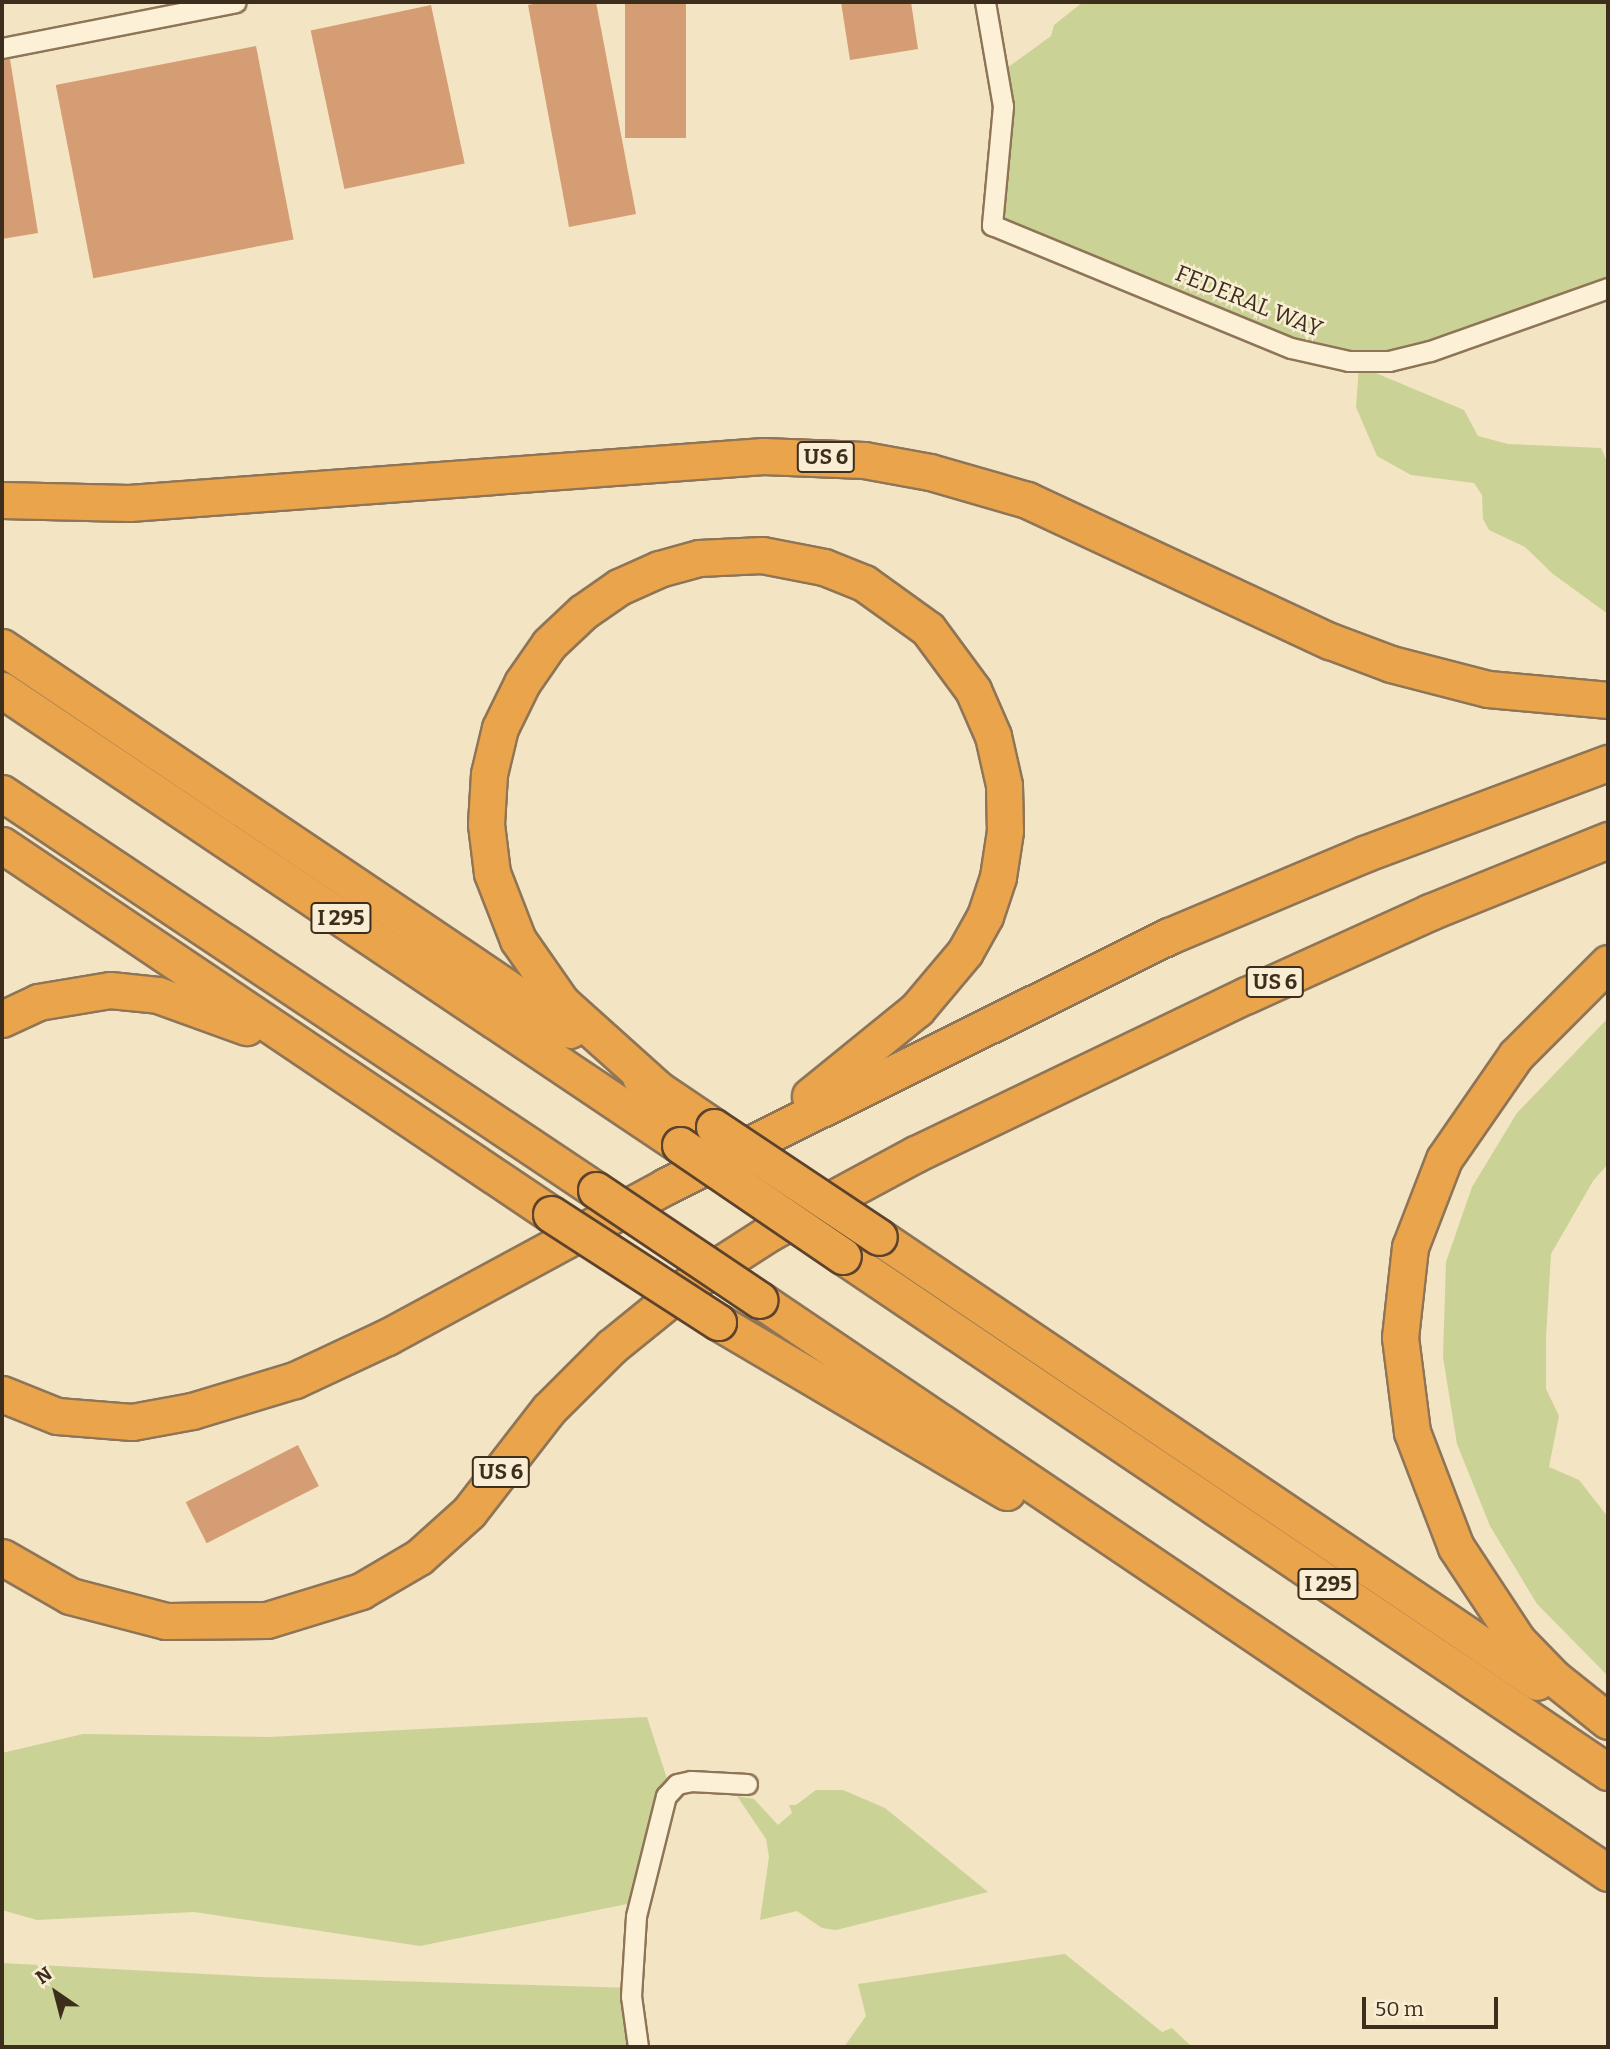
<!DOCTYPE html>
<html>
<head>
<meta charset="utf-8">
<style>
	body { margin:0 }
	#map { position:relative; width:1610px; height:2049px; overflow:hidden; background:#f3e4c3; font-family:Bitter,serif }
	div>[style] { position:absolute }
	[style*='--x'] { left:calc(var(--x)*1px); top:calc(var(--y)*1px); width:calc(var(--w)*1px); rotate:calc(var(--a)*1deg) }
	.green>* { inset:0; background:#cbd295 }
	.building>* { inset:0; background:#d59d74; transform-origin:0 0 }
	.roads { filter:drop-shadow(2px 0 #8f7557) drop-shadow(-2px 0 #8f7557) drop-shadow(0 2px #8f7557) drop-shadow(0 -2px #8f7557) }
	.street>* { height:19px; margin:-9.5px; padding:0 9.5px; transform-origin:9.5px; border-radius:9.5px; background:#fcf1d7 }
	.highway>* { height:35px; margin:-17.5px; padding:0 17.5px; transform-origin:17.5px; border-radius:17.5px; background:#eaa44b }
	.bridges { filter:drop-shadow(2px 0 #5d422c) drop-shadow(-2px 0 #5d422c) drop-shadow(0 2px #5d422c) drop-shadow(0 -2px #5d422c) }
	.highway-bridge>* { height:35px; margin:-17.5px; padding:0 17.5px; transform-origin:17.5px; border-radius:17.5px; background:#eaa44b }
	span { translate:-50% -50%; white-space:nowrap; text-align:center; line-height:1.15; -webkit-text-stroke:5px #f9eed3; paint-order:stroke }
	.shield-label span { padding:2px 5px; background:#f9eed3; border:2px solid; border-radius:5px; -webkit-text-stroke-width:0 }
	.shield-label { font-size:21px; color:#3d2d1d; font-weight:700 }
	.street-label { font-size:23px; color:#3d2d1d }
	.frame { position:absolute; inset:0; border:4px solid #3d2d1d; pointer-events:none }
	.north { position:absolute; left:21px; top:1958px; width:70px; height:70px; -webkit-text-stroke:5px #f9eed3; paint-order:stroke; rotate:325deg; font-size:19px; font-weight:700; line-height:28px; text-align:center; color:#3d2d1d }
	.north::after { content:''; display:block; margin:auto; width:24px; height:32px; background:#3d2d1d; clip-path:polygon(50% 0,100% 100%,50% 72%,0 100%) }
	.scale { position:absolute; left:1362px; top:1997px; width:136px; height:32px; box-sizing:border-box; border:4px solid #3d2d1d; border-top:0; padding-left:9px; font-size:21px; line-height:24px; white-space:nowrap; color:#3d2d1d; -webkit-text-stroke:5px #f9eed3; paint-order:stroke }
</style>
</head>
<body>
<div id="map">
	<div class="green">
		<i style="clip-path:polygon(1083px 2px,1608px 2px,1608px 285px,1497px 327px,1359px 362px,1294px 348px,996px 224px,1000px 73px,1051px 36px,1054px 25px)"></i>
		<i style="clip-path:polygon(1359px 366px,1464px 410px,1478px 436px,1508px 444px,1601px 448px,1608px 464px,1608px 614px,1553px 574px,1525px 547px,1489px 530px,1483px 519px,1482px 495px,1474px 483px,1411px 475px,1377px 456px,1356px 407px)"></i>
		<i style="clip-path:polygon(1608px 1018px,1608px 1164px,1593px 1181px,1551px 1254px,1546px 1337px,1546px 1389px,1559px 1416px,1549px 1467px,1579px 1480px,1608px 1517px,1608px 1676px,1537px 1604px,1490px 1526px,1457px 1444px,1443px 1357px,1446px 1262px,1472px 1187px,1517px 1113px)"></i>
		<i style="clip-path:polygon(647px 1717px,670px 1788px,632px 1903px,420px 1946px,194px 1912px,37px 1920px,2px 1910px,2px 1753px,83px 1734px,270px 1737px)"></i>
		<i style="clip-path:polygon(816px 1790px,843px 1790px,885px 1808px,988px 1892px,836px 1930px,822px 1928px,797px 1911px,760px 1920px,769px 1857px,766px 1839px,737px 1796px,754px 1799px,778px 1825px,792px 1813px,789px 1805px,796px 1805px)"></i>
		<i style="clip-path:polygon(1065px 1954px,1162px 2032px,1172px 2028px,1192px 2047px,844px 2047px,866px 2016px,858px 1984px)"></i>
		<i style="clip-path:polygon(2px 1963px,260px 1977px,632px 1988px,639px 2047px,2px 2047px)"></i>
	</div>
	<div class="building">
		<i style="clip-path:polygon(543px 2px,596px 2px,636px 214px,569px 227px,528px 5px)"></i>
		<i style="left:625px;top:2px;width:61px;height:136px"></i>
		<i style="clip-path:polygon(841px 2px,911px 2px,918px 49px,850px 60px)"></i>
		<i style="left:431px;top:5px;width:162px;height:123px;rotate:78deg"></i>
		<i style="left:256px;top:46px;width:197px;height:204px;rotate:79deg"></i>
		<i style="clip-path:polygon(10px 59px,38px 233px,2px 239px,2px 60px)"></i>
		<i style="left:298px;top:1445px;width:46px;height:126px;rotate:63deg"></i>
	</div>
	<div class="roads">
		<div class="street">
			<i style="--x:985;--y:2;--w:106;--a:80.2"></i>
			<i style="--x:1003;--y:106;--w:120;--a:95.3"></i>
			<i style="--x:992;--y:225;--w:323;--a:22.4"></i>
			<i style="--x:1291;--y:348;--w:58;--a:12.8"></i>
			<i style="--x:1348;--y:361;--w:41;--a:0"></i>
			<i style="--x:1389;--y:361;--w:42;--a:-13.7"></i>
			<i style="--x:1430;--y:351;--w:189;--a:-19.5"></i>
			<i style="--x:2;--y:48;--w:238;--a:-11.1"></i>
			<i style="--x:638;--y:2047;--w:51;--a:-97.8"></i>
			<i style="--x:631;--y:1996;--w:80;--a:-86.4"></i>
			<i style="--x:636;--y:1916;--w:124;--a:-76"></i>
			<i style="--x:666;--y:1796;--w:16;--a:-47"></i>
			<i style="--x:677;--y:1784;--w:14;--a:-12"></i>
			<i style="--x:691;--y:1781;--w:56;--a:3.1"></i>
		</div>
		<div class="highway">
			<i style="--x:2;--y:500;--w:127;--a:1.4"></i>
			<i style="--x:129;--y:503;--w:636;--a:-4.24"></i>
			<i style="--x:763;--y:456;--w:101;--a:2.3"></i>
			<i style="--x:864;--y:460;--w:67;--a:10.3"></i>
			<i style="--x:930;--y:472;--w:101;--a:16.1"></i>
			<i style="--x:1027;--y:500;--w:334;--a:25"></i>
			<i style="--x:1330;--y:641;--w:65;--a:20.7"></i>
			<i style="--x:1391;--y:664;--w:100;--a:14.5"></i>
			<i style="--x:1488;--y:689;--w:121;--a:5.2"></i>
			<i style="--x:2;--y:647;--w:685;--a:33.99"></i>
			<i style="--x:2;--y:690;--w:817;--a:33.87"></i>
			<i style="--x:2;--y:793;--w:714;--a:33.76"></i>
			<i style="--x:2;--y:845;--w:661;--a:33.91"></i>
			<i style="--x:1608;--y:963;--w:130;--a:135"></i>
			<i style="--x:1516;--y:1055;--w:126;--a:124.7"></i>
			<i style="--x:1444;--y:1159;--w:94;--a:111.1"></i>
			<i style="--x:1410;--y:1247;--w:91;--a:96.3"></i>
			<i style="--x:1400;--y:1337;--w:96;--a:82.8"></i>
			<i style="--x:1412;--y:1432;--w:123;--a:69.1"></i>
			<i style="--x:1456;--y:1547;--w:113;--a:56.6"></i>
			<i style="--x:1518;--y:1641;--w:52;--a:45.8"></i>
			<i style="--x:1554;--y:1678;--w:69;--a:38.5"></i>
			<i style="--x:2;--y:1019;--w:40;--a:-25"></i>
			<i style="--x:38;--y:1002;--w:73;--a:-9.5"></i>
			<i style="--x:110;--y:990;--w:48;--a:5.9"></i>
			<i style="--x:158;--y:995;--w:94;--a:20"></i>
			<i style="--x:640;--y:1077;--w:89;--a:34"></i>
			<i style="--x:658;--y:1089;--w:129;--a:-138.1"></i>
			<i style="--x:562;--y:1003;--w:77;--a:-124.9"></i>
			<i style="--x:518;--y:940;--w:72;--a:-111.2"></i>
			<i style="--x:492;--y:873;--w:49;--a:-97"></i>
			<i style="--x:486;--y:824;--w:50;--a:-86.6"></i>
			<i style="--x:489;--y:774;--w:47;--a:-76.6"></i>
			<i style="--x:500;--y:728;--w:50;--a:-63.9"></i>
			<i style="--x:522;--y:683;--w:47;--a:-55.3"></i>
			<i style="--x:549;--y:644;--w:47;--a:-43.3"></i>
			<i style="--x:583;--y:612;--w:44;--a:-34.8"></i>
			<i style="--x:619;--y:587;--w:44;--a:-24.2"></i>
			<i style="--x:659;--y:569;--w:41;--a:-15.4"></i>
			<i style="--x:699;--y:558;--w:63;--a:-2.7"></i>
			<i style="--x:762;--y:555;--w:63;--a:11"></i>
			<i style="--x:824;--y:567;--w:43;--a:21.8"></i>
			<i style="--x:864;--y:583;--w:79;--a:35.7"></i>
			<i style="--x:928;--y:629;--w:76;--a:53.6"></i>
			<i style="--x:973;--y:690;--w:50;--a:66.5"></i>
			<i style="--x:993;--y:736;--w:50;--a:77.3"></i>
			<i style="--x:1004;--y:785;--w:46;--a:88.8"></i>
			<i style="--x:1005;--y:831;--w:47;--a:98.7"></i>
			<i style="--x:998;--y:877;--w:41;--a:108.4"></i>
			<i style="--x:985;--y:916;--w:41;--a:119.1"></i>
			<i style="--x:965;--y:952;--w:75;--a:130.1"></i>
			<i style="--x:917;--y:1009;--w:138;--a:140.9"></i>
			<i style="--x:879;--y:1237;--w:794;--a:34.07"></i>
			<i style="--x:843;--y:1256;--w:923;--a:34"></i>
			<i style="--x:760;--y:1300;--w:1023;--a:34.05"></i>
			<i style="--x:718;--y:1322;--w:335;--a:30.5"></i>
			<i style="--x:2;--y:1394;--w:59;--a:21.8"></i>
			<i style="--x:57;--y:1416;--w:75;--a:4.6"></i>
			<i style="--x:132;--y:1422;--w:61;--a:-10.4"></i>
			<i style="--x:192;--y:1411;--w:108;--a:-16.8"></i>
			<i style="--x:295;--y:1380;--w:102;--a:-25.1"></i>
			<i style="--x:387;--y:1337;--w:317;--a:-28.4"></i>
			<i style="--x:666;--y:1186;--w:562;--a:-26.43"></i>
			<i style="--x:1169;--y:936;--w:212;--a:-22.8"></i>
			<i style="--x:1364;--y:854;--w:260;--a:-20.5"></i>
			<i style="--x:2;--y:1557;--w:78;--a:29.8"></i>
			<i style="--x:70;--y:1596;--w:99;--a:14.6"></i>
			<i style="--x:166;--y:1621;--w:101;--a:-0.6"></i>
			<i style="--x:267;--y:1620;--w:98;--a:-17.1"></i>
			<i style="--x:361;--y:1591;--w:67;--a:-30.4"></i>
			<i style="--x:419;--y:1557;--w:67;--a:-42"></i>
			<i style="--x:469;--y:1512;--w:130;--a:-52.2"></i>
			<i style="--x:549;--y:1409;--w:88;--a:-45"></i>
			<i style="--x:611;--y:1347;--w:95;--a:-39"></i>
			<i style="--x:685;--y:1287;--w:100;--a:-32.7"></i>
			<i style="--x:769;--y:1233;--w:167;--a:-28.3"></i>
			<i style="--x:916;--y:1154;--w:367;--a:-25.7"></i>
			<i style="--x:1247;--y:995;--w:201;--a:-24.4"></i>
			<i style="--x:1430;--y:912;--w:192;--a:-22"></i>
		</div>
	</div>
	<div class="bridges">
		<div class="highway-bridge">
			<i style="--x:714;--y:1127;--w:198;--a:33.7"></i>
			<i style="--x:680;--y:1145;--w:197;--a:34.3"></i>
			<i style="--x:596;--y:1190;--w:197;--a:33.9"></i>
			<i style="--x:551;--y:1214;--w:199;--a:32.9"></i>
		</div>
	</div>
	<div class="shield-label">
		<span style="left:826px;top:457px">US 6</span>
		<span style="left:341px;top:918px">I 295</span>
		<span style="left:1275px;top:982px">US 6</span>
		<span style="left:501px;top:1472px">US 6</span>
		<span style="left:1328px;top:1584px">I 295</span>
	</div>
	<div class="street-label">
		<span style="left:1249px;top:301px;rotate:22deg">FEDERAL WAY</span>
	</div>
	<div class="frame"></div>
	<div class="north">N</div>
	<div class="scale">50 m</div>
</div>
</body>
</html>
